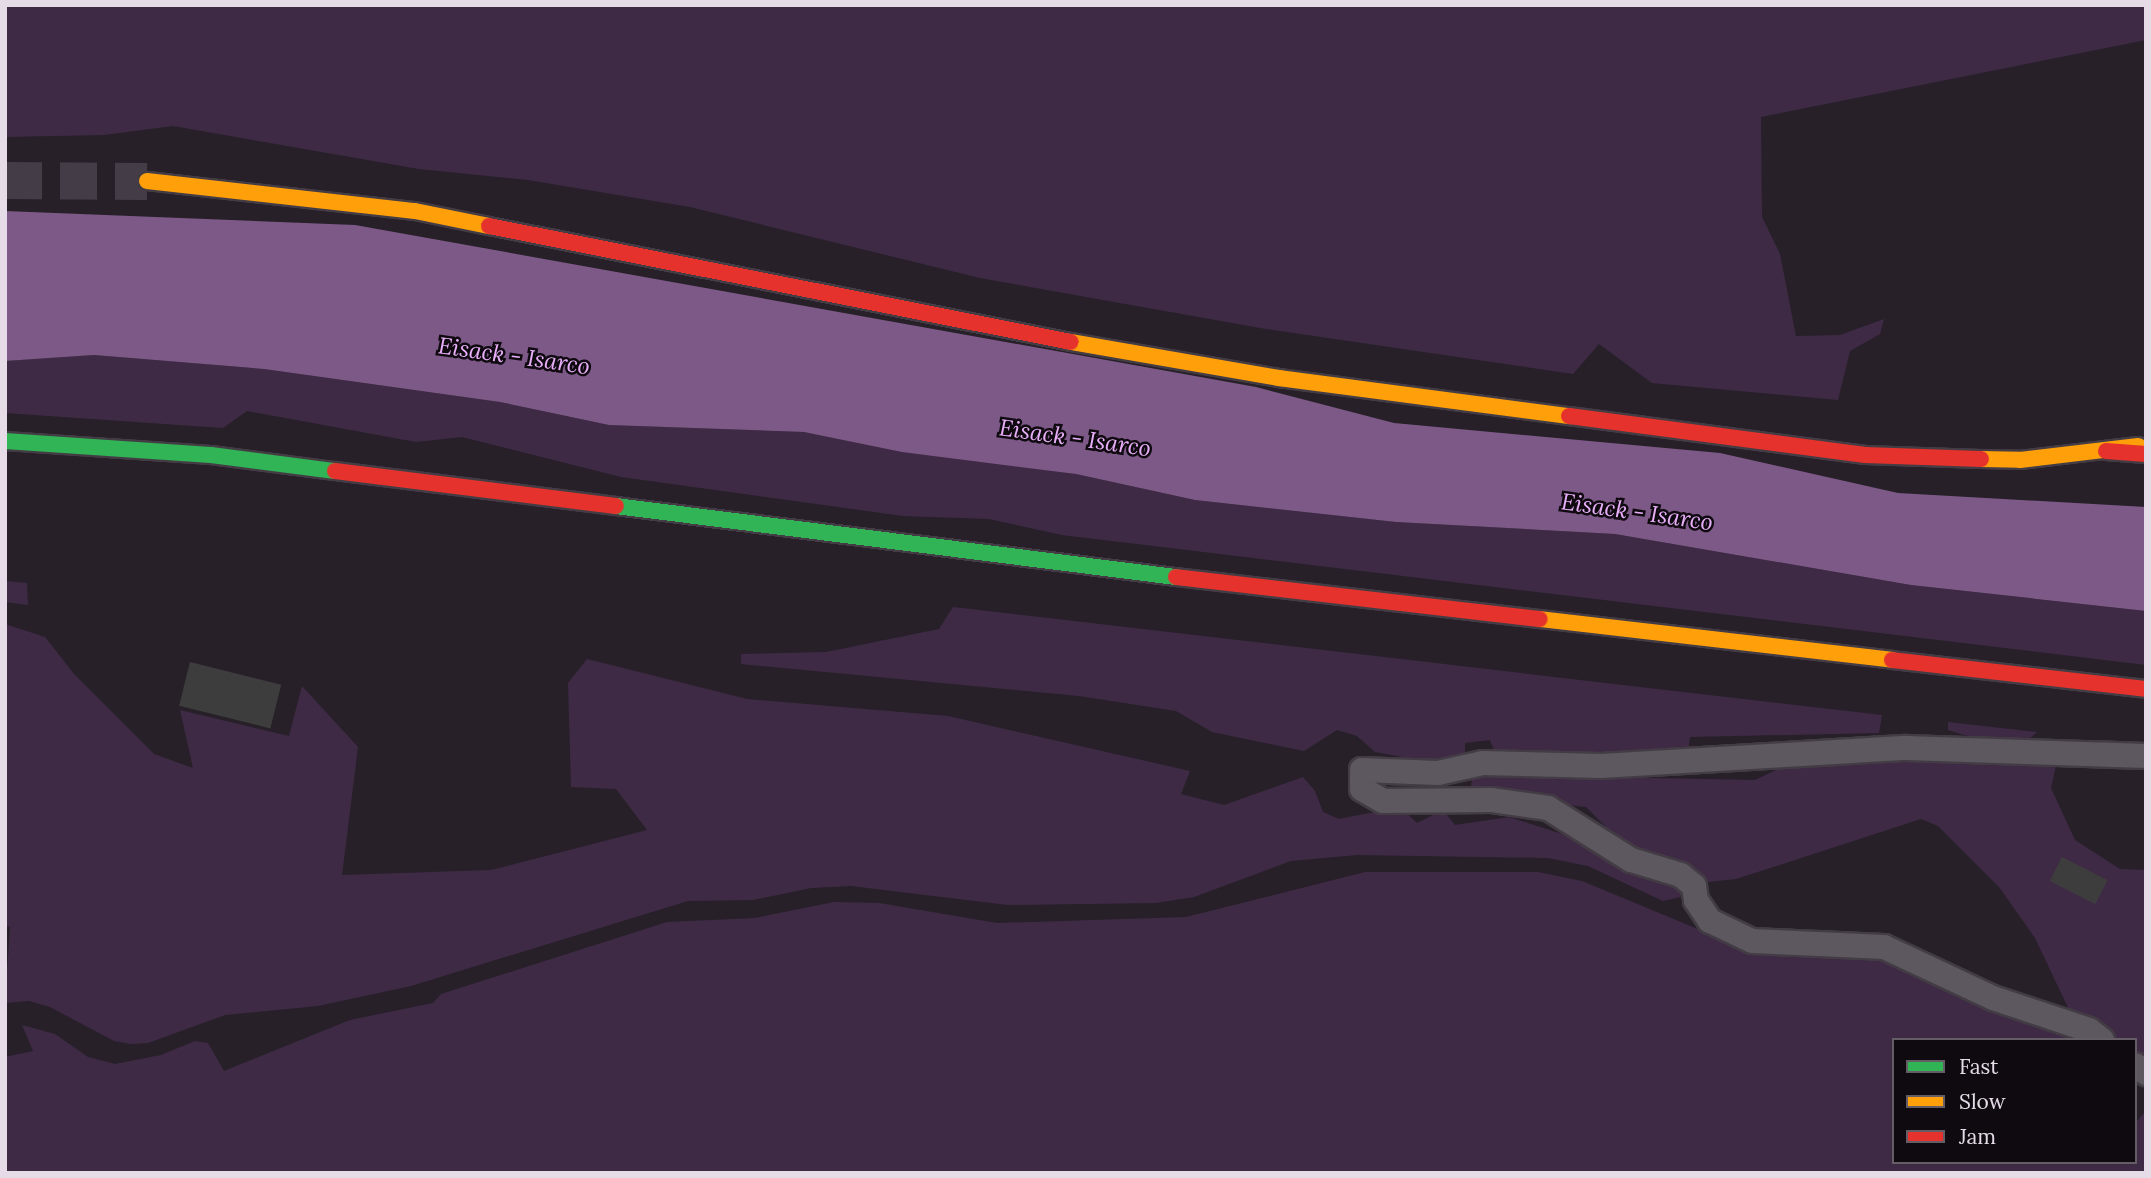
<!DOCTYPE html>
<html>
<head>
<meta charset="utf-8">
<style>
	body { margin:0 }
	#map { position:relative; width:2151px; height:1178px; overflow:hidden; background:#272029; font-family:Lora,serif }
	div>[style] { position:absolute }
	[style*='--x'] { left:calc(var(--x)*1px); top:calc(var(--y)*1px); width:calc(var(--w)*1px); rotate:calc(var(--a)*1deg) }
	.green>* { inset:0; background:#3f2a46 }
	.water>* { inset:0; background:#7d5987 }
	.building>* { inset:0; background:#3e3d3e; transform-origin:0 0 }
	.primary-tunnel>* { height:37px; margin-top:-18.5px; transform-origin:0; background:repeating-linear-gradient(90deg,#443c46 0 37px,transparent 0 55px) }
	.roads { filter:drop-shadow(2px 0 #433c44) drop-shadow(-2px 0 #433c44) drop-shadow(0 2px #433c44) drop-shadow(0 -2px #433c44) }
	.street>* { height:24px; margin:-12px; padding:0 12px; transform-origin:12px; border-radius:12px; background:#5d575f }
	.fast>* { height:16px; margin:-8px; padding:0 8px; transform-origin:8px; border-radius:8px; background:#30b455 }
	.slow>* { height:16px; margin:-8px; padding:0 8px; transform-origin:8px; border-radius:8px; background:#ff9f0a }
	.jam>* { height:16px; margin:-8px; padding:0 8px; transform-origin:8px; border-radius:8px; background:#e5322d }
	span { translate:-50% -50%; white-space:nowrap; text-align:center; line-height:1.15; -webkit-text-stroke:5px #0f0910; paint-order:stroke }
	.water-label { font-size:23px; color:#e9aff9; font-style:italic }
	.frame { position:absolute; inset:0; border:7px solid #e5dce8; pointer-events:none }
	.legend { position:absolute; left:1892px; top:1038px; width:245px; height:126px; box-sizing:border-box; background:#0f0910; border:2px solid #655d66; margin:0; padding:9px 12px; list-style:none; font-size:21px; color:#e5dce8 }
	.legend li { display:flex; align-items:center; gap:14px; height:35px }
	.legend b { width:35px; border:2px solid #655d66 }
</style>
</head>
<body>
<div id="map">
	<div class="green">
		<i style="clip-path:polygon(5px 5px,2146px 5px,2146px 40px,1761px 117px,1762px 217px,1780px 254px,1796px 336px,1840px 335px,1884px 319px,1880px 334px,1850px 351px,1838px 400px,1652px 383px,1599px 344px,1573px 374px,1266px 329px,980px 278px,690px 207px,528px 180px,419px 169px,173px 126px,104px 135px,5px 137px)"></i>
		<i style="clip-path:polygon(94px 355px,264px 369px,500px 402px,609px 425px,804px 432px,1076px 474px,1195px 500px,1396px 522px,1615px 534px,1911px 585px,2146px 611px,2146px 665px,1062px 535px,989px 519px,903px 516px,621px 477px,462px 437px,416px 442px,247px 411px,223px 428px,5px 413px,5px 361px)"></i>
		<i style="clip-path:polygon(5px 581px,27px 583px,28px 605px,5px 602px)"></i>
		<i style="clip-path:polygon(953px 607px,1882px 715px,1879px 733px,1690px 737px,1688px 752px,1631px 757px,1496px 755px,1490px 740px,1465px 743px,1465px 759px,1425px 761px,1375px 752px,1357px 736px,1337px 730px,1304px 751px,1212px 732px,1176px 711px,1079px 696px,741px 664px,741px 654px,826px 652px,939px 629px)"></i>
		<i style="clip-path:polygon(5px 624px,45px 637px,74px 674px,154px 754px,193px 768px,180px 710px,289px 736px,302px 686px,358px 747px,342px 875px,491px 870px,647px 830px,616px 789px,571px 787px,568px 683px,587px 659px,747px 699px,948px 716px,1190px 771px,1181px 794px,1224px 805px,1303px 777px,1315px 791px,1323px 812px,1339px 819px,1400px 807px,1417px 823px,1443px 810px,1455px 825px,1509px 817px,1584px 841px,1680px 882px,1685px 896px,1663px 901px,1588px 866px,1548px 858px,1357px 855px,1291px 861px,1194px 897px,1156px 903px,1008px 905px,851px 886px,811px 888px,753px 900px,688px 901px,411px 986px,318px 1006px,225px 1015px,148px 1043px,131px 1044px,114px 1041px,50px 1007px,29px 1001px,5px 1003px,10px 927px,5px 925px)"></i>
		<i style="clip-path:polygon(1948px 722px,2037px 732px,2027px 741px,1980px 740px,1948px 730px)"></i>
		<i style="clip-path:polygon(1912px 759px,2057px 761px,2051px 788px,2075px 840px,2120px 869px,2146px 870px,2146px 1064px,2135px 1055px,2135px 1040px,2116px 1040px,2097px 1024px,2073px 1018px,2035px 938px,1999px 887px,1938px 826px,1921px 819px,1736px 879px,1709px 882px,1615px 836px,1586px 807px,1480px 794px,1471px 786px,1472px 779px,1493px 775px,1755px 780px,1786px 765px)"></i>
		<i style="clip-path:polygon(1365px 872px,1538px 872px,1582px 881px,1717px 937px,1885px 958px,1972px 1003px,2094px 1040px,1894px 1040px,1894px 1162px,2135px 1162px,2135px 1123px,2146px 1111px,2146px 1173px,5px 1173px,5px 1057px,33px 1051px,22px 1025px,55px 1034px,88px 1057px,115px 1064px,161px 1055px,195px 1041px,208px 1043px,224px 1071px,350px 1020px,433px 1003px,441px 994px,667px 922px,755px 918px,834px 902px,879px 903px,997px 923px,1186px 917px)"></i>
	</div>
	<div class="water">
		<i style="clip-path:polygon(5px 211px,355px 225px,1256px 387px,1394px 423px,1720px 453px,1898px 493px,2146px 507px,2146px 611px,1911px 585px,1615px 534px,1396px 522px,1195px 500px,1076px 474px,902px 452px,804px 432px,609px 425px,500px 402px,264px 369px,94px 355px,5px 361px)"></i>
	</div>
	<div class="building">
		<i style="left:190px;top:662px;width:94px;height:45px;rotate:14deg"></i>
		<i style="left:2062px;top:857px;width:51px;height:27px;rotate:27deg"></i>
	</div>
	<div class="primary-tunnel">
		<i style="--x:5;--y:180;--w:142;--a:0.4"></i>
	</div>
	<div class="roads">
		<div class="street">
			<i style="--x:2102;--y:1040;--w:16;--a:-142"></i>
			<i style="--x:2089;--y:1030;--w:101;--a:-161.6"></i>
			<i style="--x:1993;--y:998;--w:120;--a:-154.9"></i>
			<i style="--x:1884;--y:947;--w:132;--a:-177.4"></i>
			<i style="--x:1752;--y:941;--w:47;--a:-154.5"></i>
			<i style="--x:1710;--y:921;--w:25;--a:-124"></i>
			<i style="--x:1696;--y:900;--w:14;--a:-98"></i>
			<i style="--x:1694;--y:886;--w:17;--a:-140"></i>
			<i style="--x:1681;--y:875;--w:52;--a:-163.3"></i>
			<i style="--x:1631;--y:860;--w:98;--a:-147.9"></i>
			<i style="--x:1548;--y:808;--w:58;--a:-172"></i>
			<i style="--x:1491;--y:800;--w:108;--a:179.5"></i>
			<i style="--x:1383;--y:801;--w:24;--a:-150"></i>
			<i style="--x:1362;--y:789;--w:19;--a:-90"></i>
			<i style="--x:1362;--y:770;--w:76;--a:2.3"></i>
			<i style="--x:1438;--y:773;--w:46;--a:-12.5"></i>
			<i style="--x:1483;--y:763;--w:118;--a:1.5"></i>
			<i style="--x:1601;--y:766;--w:306;--a:-3.4"></i>
			<i style="--x:1906;--y:748;--w:240;--a:1.9"></i>
			<i style="--x:2135;--y:1065;--w:14;--a:36"></i>
		</div>
		<div class="fast">
			<i style="--x:5;--y:441;--w:206;--a:3.9"></i>
			<i style="--x:211;--y:455;--w:125;--a:7.4"></i>
			<i style="--x:616;--y:506;--w:564;--a:7.23"></i>
		</div>
		<div class="slow">
			<i style="--x:147;--y:181;--w:270;--a:6.4"></i>
			<i style="--x:415;--y:211;--w:76;--a:11.5"></i>
			<i style="--x:1071;--y:342;--w:211;--a:9.8"></i>
			<i style="--x:1279;--y:378;--w:292;--a:7.5"></i>
			<i style="--x:1981;--y:459;--w:39;--a:1"></i>
			<i style="--x:2020;--y:460;--w:119;--a:-6.8"></i>
			<i style="--x:1540;--y:619;--w:354;--a:6.6"></i>
		</div>
		<div class="jam">
			<i style="--x:489;--y:226;--w:593;--a:11.27"></i>
			<i style="--x:1569;--y:416;--w:299;--a:7.5"></i>
			<i style="--x:1865;--y:455;--w:116;--a:2"></i>
			<i style="--x:2106;--y:451;--w:40;--a:4.3"></i>
			<i style="--x:335;--y:471;--w:283;--a:7.1"></i>
			<i style="--x:1176;--y:577;--w:366;--a:6.6"></i>
			<i style="--x:1892;--y:660;--w:256;--a:6.5"></i>
		</div>
	</div>
	<div class="water-label">
		<span style="left:514px;top:356px;rotate:8deg">Eisack - Isarco</span>
		<span style="left:1075px;top:438px;rotate:8deg">Eisack - Isarco</span>
		<span style="left:1637px;top:512px;rotate:8deg">Eisack - Isarco</span>
	</div>
	<div class="frame"></div>
	<ul class="legend">
	<li><b style="height:9px;background:#30b455"></b>Fast</li>
	<li><b style="height:9px;background:#ff9f0a"></b>Slow</li>
	<li><b style="height:9px;background:#e5322d"></b>Jam</li>
	</ul>
</div>
</body>
</html>
